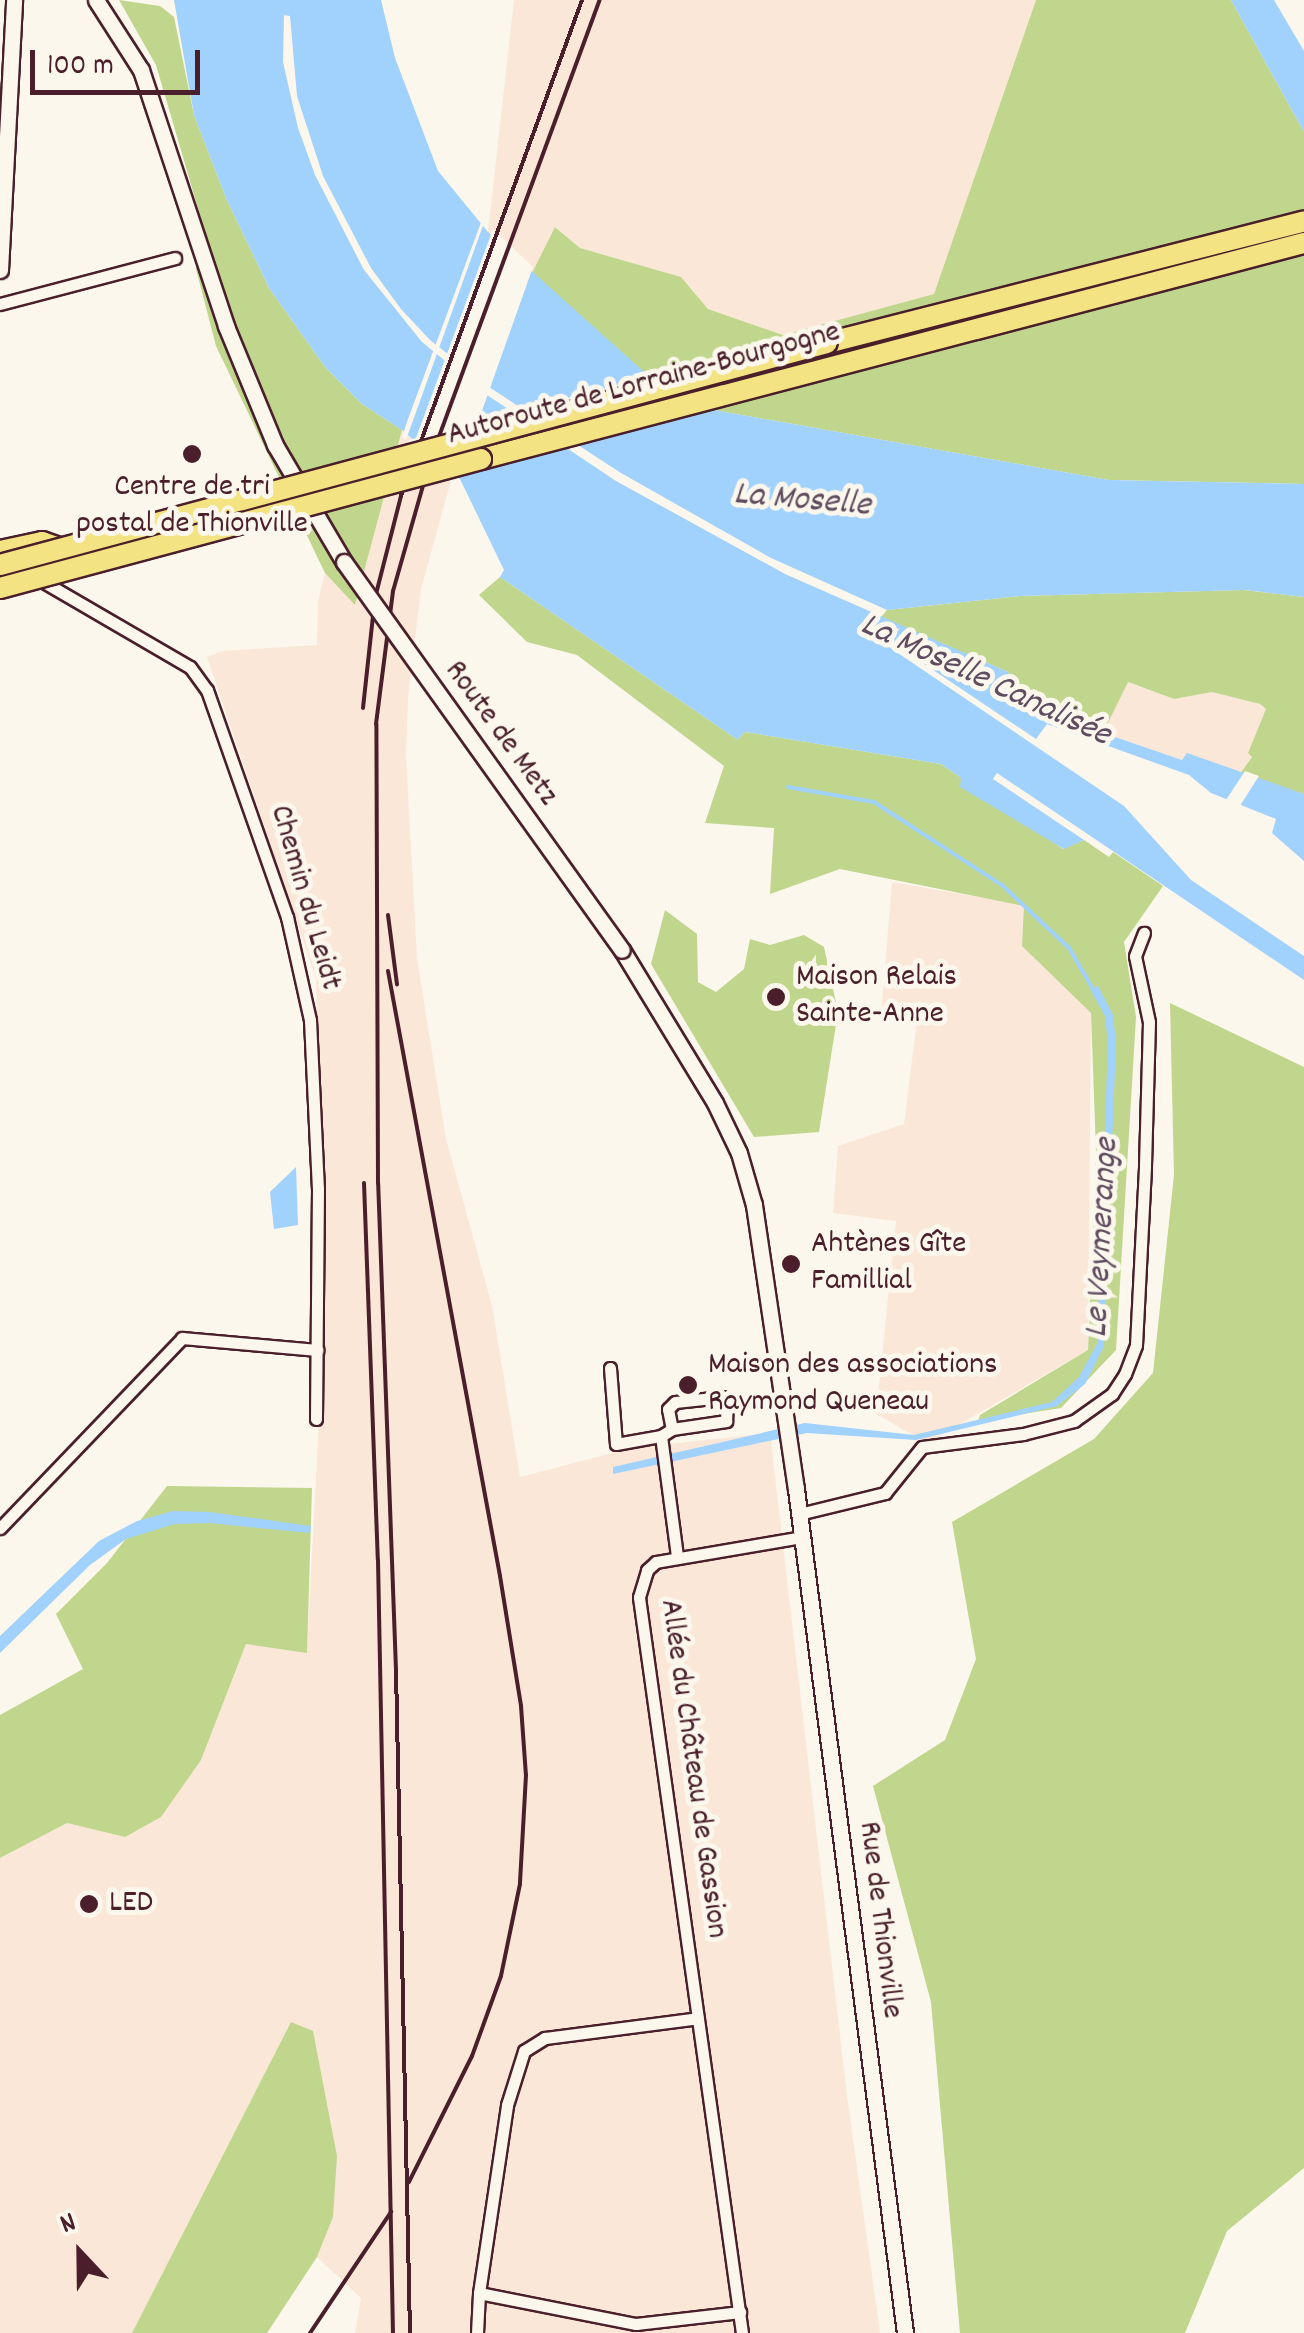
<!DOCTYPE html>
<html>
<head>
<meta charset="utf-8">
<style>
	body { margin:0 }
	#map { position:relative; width:1304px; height:2333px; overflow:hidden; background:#fbf7ec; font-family:Dekko,sans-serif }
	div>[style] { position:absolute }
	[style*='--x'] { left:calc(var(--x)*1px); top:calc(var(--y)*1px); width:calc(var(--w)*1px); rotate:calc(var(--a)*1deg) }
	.built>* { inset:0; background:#fae7d7 }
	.green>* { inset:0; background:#bfd68c }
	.water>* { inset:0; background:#a1d1fd }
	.pier>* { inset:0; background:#fbf7ec }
	.stream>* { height:4px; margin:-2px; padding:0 2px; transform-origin:2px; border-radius:2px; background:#a1d1fd }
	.roads { filter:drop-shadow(2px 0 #4a1f2b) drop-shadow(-2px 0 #4a1f2b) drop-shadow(0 2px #4a1f2b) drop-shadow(0 -2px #4a1f2b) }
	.minor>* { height:11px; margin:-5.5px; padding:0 5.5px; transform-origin:5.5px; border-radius:5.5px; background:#fbf7ec }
	.secondary>* { height:15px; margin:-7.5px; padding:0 7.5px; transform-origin:7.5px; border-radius:7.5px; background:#fbf7ec }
	.motorway>* { height:20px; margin:-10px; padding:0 10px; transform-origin:10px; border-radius:10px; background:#f4e382 }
	.rail>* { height:4px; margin:-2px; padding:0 2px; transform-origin:2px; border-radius:2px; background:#4a1f2b }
	.bridges { filter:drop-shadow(2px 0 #4a1f2b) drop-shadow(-2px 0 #4a1f2b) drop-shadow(0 2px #4a1f2b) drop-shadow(0 -2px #4a1f2b) }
	.secondary-bridge>* { height:15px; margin:-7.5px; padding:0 7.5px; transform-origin:7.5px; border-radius:7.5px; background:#fbf7ec }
	.motorway-bridge>* { height:20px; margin:-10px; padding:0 10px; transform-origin:10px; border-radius:10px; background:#f4e382 }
	.dots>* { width:28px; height:28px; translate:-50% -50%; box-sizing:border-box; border:5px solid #fbf7ec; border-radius:50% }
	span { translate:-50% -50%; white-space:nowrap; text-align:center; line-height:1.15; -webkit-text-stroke:10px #fbf7ec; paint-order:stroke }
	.street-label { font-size:32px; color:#4a1f2b }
	.poi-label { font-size:32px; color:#4a1f2b }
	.left { translate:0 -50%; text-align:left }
	.water-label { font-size:35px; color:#604c60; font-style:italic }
	.north { position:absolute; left:30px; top:2203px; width:100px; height:100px; -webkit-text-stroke:8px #fbf7ec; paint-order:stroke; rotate:338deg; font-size:28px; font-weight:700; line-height:40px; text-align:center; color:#4a1f2b }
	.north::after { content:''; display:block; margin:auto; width:35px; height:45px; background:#4a1f2b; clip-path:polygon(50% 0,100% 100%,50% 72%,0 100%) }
	.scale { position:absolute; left:30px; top:50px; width:170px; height:45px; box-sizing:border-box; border:5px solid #4a1f2b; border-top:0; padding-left:12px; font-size:30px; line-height:35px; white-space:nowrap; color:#4a1f2b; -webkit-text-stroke:8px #fbf7ec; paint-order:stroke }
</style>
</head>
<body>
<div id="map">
	<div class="built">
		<i style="clip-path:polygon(514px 0,1036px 0,934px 294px,783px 335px,708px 309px,681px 277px,580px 248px,556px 227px,532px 273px,488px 232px)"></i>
		<i style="clip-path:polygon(402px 430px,453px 473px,421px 589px,408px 697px,406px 756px,417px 959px,446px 1139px,492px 1306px,520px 1477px,632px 1448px,770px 1433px,847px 2096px,880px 2333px,355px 2333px,361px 2298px,317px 2257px,333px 2217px,291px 2022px,132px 2333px,0 2333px,0 1858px,67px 1823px,125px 1837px,201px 1760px,246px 1644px,307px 1652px,326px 1283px,316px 979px,207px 657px,223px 651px,317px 645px,318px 602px,325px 573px,355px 604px)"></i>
		<i style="clip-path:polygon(1127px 682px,1174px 699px,1212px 692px,1260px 704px,1266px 709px,1248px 753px,1253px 756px,1240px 774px,1187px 754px,1182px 760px,1103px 733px)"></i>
		<i style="clip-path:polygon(892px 882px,1025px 905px,1023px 946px,1091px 1013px,1088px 1350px,927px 1443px,876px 1414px,896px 1221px,833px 1213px,838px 1146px,904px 1124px,917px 1020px,881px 1015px)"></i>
	</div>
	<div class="green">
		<i style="clip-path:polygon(119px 0,160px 6px,174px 17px,194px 115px,226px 198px,269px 288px,325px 367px,362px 404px,402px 430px,355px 605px,325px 573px,216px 346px,196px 269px,202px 222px,156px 65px)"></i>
		<i style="clip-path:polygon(1036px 0,1231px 0,1304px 132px,1304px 484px,1109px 480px,680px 404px,532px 273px,555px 227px,580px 248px,681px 277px,708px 309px,783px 335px,934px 294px)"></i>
		<i style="clip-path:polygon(500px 577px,738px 740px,744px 732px,752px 733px,941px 764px,1063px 849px,1084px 840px,1109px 857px,1113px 852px,1163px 886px,1124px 942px,1136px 1017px,1116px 1350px,1061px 1408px,978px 1421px,980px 1415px,1088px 1350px,1096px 1152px,1091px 1013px,1022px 946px,1024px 906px,840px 869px,770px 894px,774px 828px,705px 823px,724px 766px,577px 655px,527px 642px,479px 595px)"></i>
		<i style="clip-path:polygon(1243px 590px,1304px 597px,1304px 794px,1240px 774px,1252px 757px,1248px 753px,1266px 709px,1260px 704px,1212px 692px,1174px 699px,1128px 682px,1103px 733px,1012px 681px,1008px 672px,881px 617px,887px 610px,1020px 596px)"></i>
		<i style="clip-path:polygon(665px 910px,697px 934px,698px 982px,716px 992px,744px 969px,750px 939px,770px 945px,804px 935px,824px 947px,838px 1012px,819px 1132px,754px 1137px,651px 964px)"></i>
		<i style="clip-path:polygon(1170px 1003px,1304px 1067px,1304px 2168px,1227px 2231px,1185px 2333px,960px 2333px,931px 2002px,873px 1786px,945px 1740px,976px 1659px,952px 1522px,1094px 1439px,1153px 1373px,1174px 1175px)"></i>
		<i style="clip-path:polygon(167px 1486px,312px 1488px,307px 1653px,246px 1644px,201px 1760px,161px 1817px,125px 1837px,67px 1823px,0 1858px,0 1715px,83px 1669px,56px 1614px,107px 1563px)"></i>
		<i style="clip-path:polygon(291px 2022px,313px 2031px,337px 2156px,333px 2217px,317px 2257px,267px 2333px,132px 2333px)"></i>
	</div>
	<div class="water">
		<i style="clip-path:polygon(174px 0,381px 0,395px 58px,438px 171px,488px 232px,680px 404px,1109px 480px,1304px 484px,1304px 597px,1245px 590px,1020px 596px,887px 610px,771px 558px,621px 473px,492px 389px,430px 340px,401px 309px,371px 268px,323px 176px,297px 96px,290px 16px,284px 15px,283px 62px,298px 128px,315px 175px,364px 270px,422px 342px,487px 395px,616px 481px,785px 574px,1008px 672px,1012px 681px,1083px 726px,1182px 760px,1187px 753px,1304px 794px,1304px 861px,1272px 833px,1276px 819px,1211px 793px,1189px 775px,1047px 724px,1036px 739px,887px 639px,883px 643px,1124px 806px,1191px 880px,1304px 956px,1304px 980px,997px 773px,993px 779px,1084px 840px,1064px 849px,960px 787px,961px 778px,941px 764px,752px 733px,744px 732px,738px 740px,500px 577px,504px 570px,460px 479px,402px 430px,362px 404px,325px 367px,269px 288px,226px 198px,194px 115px)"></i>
		<i style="clip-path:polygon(1231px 0,1274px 0,1304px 51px,1304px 132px)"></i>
		<i style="clip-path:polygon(1098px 986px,1113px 1015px,1116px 1044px,1104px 1346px,1085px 1384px,1057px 1406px,916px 1440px,807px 1433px,613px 1474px,613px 1467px,805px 1423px,914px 1435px,1052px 1402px,1079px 1377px,1097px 1344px,1108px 1044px,1105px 1016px,1090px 989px)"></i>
		<i style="clip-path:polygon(296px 1167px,298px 1225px,274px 1229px,270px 1192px)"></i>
		<i style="clip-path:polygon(173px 1511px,210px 1512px,311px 1526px,310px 1533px,209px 1523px,175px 1524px,126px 1539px,90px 1565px,0 1653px,0 1636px,99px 1541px,137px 1521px)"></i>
	</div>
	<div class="pier">
		<i style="clip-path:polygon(483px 217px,485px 220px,406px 440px,402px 437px,408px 419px)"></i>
		<i style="clip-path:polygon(493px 229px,533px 267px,478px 422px,655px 375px,677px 395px,468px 450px,466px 454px,682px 399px,723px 406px,451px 479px,407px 441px,416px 438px)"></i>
		<i style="clip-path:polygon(1245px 771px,1259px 776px,1238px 809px,1224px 803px)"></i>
	</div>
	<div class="stream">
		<i style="--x:788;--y:787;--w:87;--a:9.9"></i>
		<i style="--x:874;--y:802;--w:153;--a:33"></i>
		<i style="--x:1002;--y:885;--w:92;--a:43.2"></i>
		<i style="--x:1069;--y:948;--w:48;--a:59.7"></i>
	</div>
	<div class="roads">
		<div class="minor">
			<i style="--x:0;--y:304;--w:181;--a:-14.7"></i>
			<i style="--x:11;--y:563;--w:207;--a:30.2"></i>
			<i style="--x:190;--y:667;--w:29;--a:54"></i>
			<i style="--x:207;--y:690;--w:241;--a:70.6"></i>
			<i style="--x:287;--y:917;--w:106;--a:77.4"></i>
			<i style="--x:310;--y:1020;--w:169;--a:87.3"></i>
			<i style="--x:318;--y:1189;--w:230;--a:90.5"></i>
			<i style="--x:610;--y:1368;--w:76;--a:85.5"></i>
			<i style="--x:616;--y:1444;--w:46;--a:-10.1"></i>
			<i style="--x:661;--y:1436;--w:121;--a:82.4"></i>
			<i style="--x:661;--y:1436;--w:13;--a:-32"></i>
			<i style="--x:672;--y:1429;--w:55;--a:-8.4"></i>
			<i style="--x:726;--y:1421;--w:20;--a:-87"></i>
			<i style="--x:727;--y:1401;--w:6;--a:-141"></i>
			<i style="--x:722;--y:1397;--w:47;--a:173.9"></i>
			<i style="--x:675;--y:1402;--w:10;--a:135"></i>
			<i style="--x:668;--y:1409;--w:20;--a:79"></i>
			<i style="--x:799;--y:1514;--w:89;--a:-13.7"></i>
			<i style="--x:885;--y:1493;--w:59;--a:-51.2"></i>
			<i style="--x:922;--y:1447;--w:102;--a:-7.3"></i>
			<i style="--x:1023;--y:1434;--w:53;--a:-14.3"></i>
			<i style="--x:1074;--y:1421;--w:47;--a:-35.4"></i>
			<i style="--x:1112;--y:1394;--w:24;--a:-57"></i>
			<i style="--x:1125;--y:1374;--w:31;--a:-69"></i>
			<i style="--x:1136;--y:1345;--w:180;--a:-87.1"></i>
			<i style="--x:1145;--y:1165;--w:143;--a:-88.4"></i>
			<i style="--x:1149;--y:1022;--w:67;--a:-102"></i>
			<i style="--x:1135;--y:956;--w:25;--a:-69"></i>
			<i style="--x:0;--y:1528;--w:263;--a:-46.2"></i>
			<i style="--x:182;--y:1338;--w:136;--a:5.1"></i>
			<i style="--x:479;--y:2293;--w:190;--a:-81.5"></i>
			<i style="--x:507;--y:2105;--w:57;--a:-72.5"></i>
			<i style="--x:524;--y:2051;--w:25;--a:-32"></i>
			<i style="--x:545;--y:2038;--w:154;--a:-7.4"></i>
			<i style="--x:477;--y:2333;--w:40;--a:-87.1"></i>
			<i style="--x:479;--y:2293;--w:160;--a:11.2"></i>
			<i style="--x:636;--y:2324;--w:105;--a:-6.6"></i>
			<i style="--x:742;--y:2333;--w:743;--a:-97.97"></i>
			<i style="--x:639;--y:1597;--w:28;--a:-73"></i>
			<i style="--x:647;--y:1570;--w:12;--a:-42"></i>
			<i style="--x:656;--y:1562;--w:148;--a:-9.7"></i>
		</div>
		<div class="secondary">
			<i style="--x:96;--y:0;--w:83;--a:57.3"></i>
			<i style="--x:141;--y:70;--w:270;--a:71.6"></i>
			<i style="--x:226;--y:326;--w:129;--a:67.6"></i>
			<i style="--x:275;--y:445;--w:136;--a:59.5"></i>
			<i style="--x:0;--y:270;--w:270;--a:-87"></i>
			<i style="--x:622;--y:950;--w:179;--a:58.7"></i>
			<i style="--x:715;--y:1103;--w:55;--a:64.4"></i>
			<i style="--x:739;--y:1153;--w:54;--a:73.9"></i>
			<i style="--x:754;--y:1205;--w:287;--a:81.6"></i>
			<i style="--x:796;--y:1489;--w:851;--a:82.64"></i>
		</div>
		<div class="motorway">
			<i style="--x:827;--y:343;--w:492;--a:-14.3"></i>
			<i style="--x:481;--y:459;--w:851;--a:-14.71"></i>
			<i style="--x:0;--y:551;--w:43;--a:-12.1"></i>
			<i style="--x:42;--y:542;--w:21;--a:19"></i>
		</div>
	</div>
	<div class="rail">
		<i style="--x:363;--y:708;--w:111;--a:-83.8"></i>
		<i style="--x:375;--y:598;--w:105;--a:-75.7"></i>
		<i style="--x:401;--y:496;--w:528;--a:-69.95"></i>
		<i style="--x:388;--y:915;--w:70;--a:82.6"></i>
		<i style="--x:388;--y:971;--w:615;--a:79.51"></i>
		<i style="--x:500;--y:1576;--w:132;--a:80.8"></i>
		<i style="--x:521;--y:1706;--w:69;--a:85.9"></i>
		<i style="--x:526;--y:1775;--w:109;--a:93.2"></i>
		<i style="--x:520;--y:1884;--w:94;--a:101.7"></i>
		<i style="--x:501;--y:1976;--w:85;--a:109.9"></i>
		<i style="--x:472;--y:2056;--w:141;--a:116.6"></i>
		<i style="--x:364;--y:1183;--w:377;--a:87.9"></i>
		<i style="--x:378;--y:1560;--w:773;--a:88.89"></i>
		<i style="--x:310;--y:2333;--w:146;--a:-56.2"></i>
		<i style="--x:410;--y:2333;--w:663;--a:-91.21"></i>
		<i style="--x:396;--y:1670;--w:487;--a:-92.1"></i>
		<i style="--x:378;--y:1183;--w:459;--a:-90.2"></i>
		<i style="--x:376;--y:724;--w:134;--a:-82.7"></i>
		<i style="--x:393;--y:591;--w:135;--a:-74.1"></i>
		<i style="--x:430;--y:461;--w:491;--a:-69.8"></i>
	</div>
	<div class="bridges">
		<div class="secondary-bridge">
			<i style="--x:344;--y:562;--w:477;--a:54.4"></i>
		</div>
		<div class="motorway-bridge">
			<i style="--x:0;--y:565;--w:856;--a:-15.03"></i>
			<i style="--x:0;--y:588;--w:498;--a:-15"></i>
		</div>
	</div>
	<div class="dots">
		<i style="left:192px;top:454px;background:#4a1f2b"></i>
		<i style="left:776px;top:997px;background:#4a1f2b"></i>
		<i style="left:791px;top:1264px;background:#4a1f2b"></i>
		<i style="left:688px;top:1385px;background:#4a1f2b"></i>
		<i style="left:89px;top:1904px;background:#4a1f2b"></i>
	</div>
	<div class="street-label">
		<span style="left:644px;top:385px;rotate:-15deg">Autoroute de Lorraine-Bourgogne</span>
		<span style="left:500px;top:734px;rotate:54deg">Route de Metz</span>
		<span style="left:304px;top:898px;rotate:74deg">Chemin du Leidt</span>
		<span style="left:692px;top:1769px;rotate:82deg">Allée du Château de Gassion</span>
		<span style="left:879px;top:1920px;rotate:83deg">Rue de Thionville</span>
	</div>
	<div class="poi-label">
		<span style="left:192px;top:507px">Centre de tri<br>postal de Thionville</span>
		<span class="left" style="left:796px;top:997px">Maison Relais<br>Sainte-Anne</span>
		<span class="left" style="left:811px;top:1264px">Ahtènes Gîte<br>Famillial</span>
		<span class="left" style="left:708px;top:1385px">Maison des associations<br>Raymond Queneau</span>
		<span class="left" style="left:109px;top:1904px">LED</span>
	</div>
	<div class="water-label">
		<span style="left:802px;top:501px;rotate:5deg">La Moselle</span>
		<span style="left:985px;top:681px;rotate:25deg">La Moselle Canalisée</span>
		<span style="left:1103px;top:1238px;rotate:-87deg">Le Veymerange</span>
	</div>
	<div class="north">N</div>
	<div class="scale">100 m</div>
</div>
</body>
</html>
